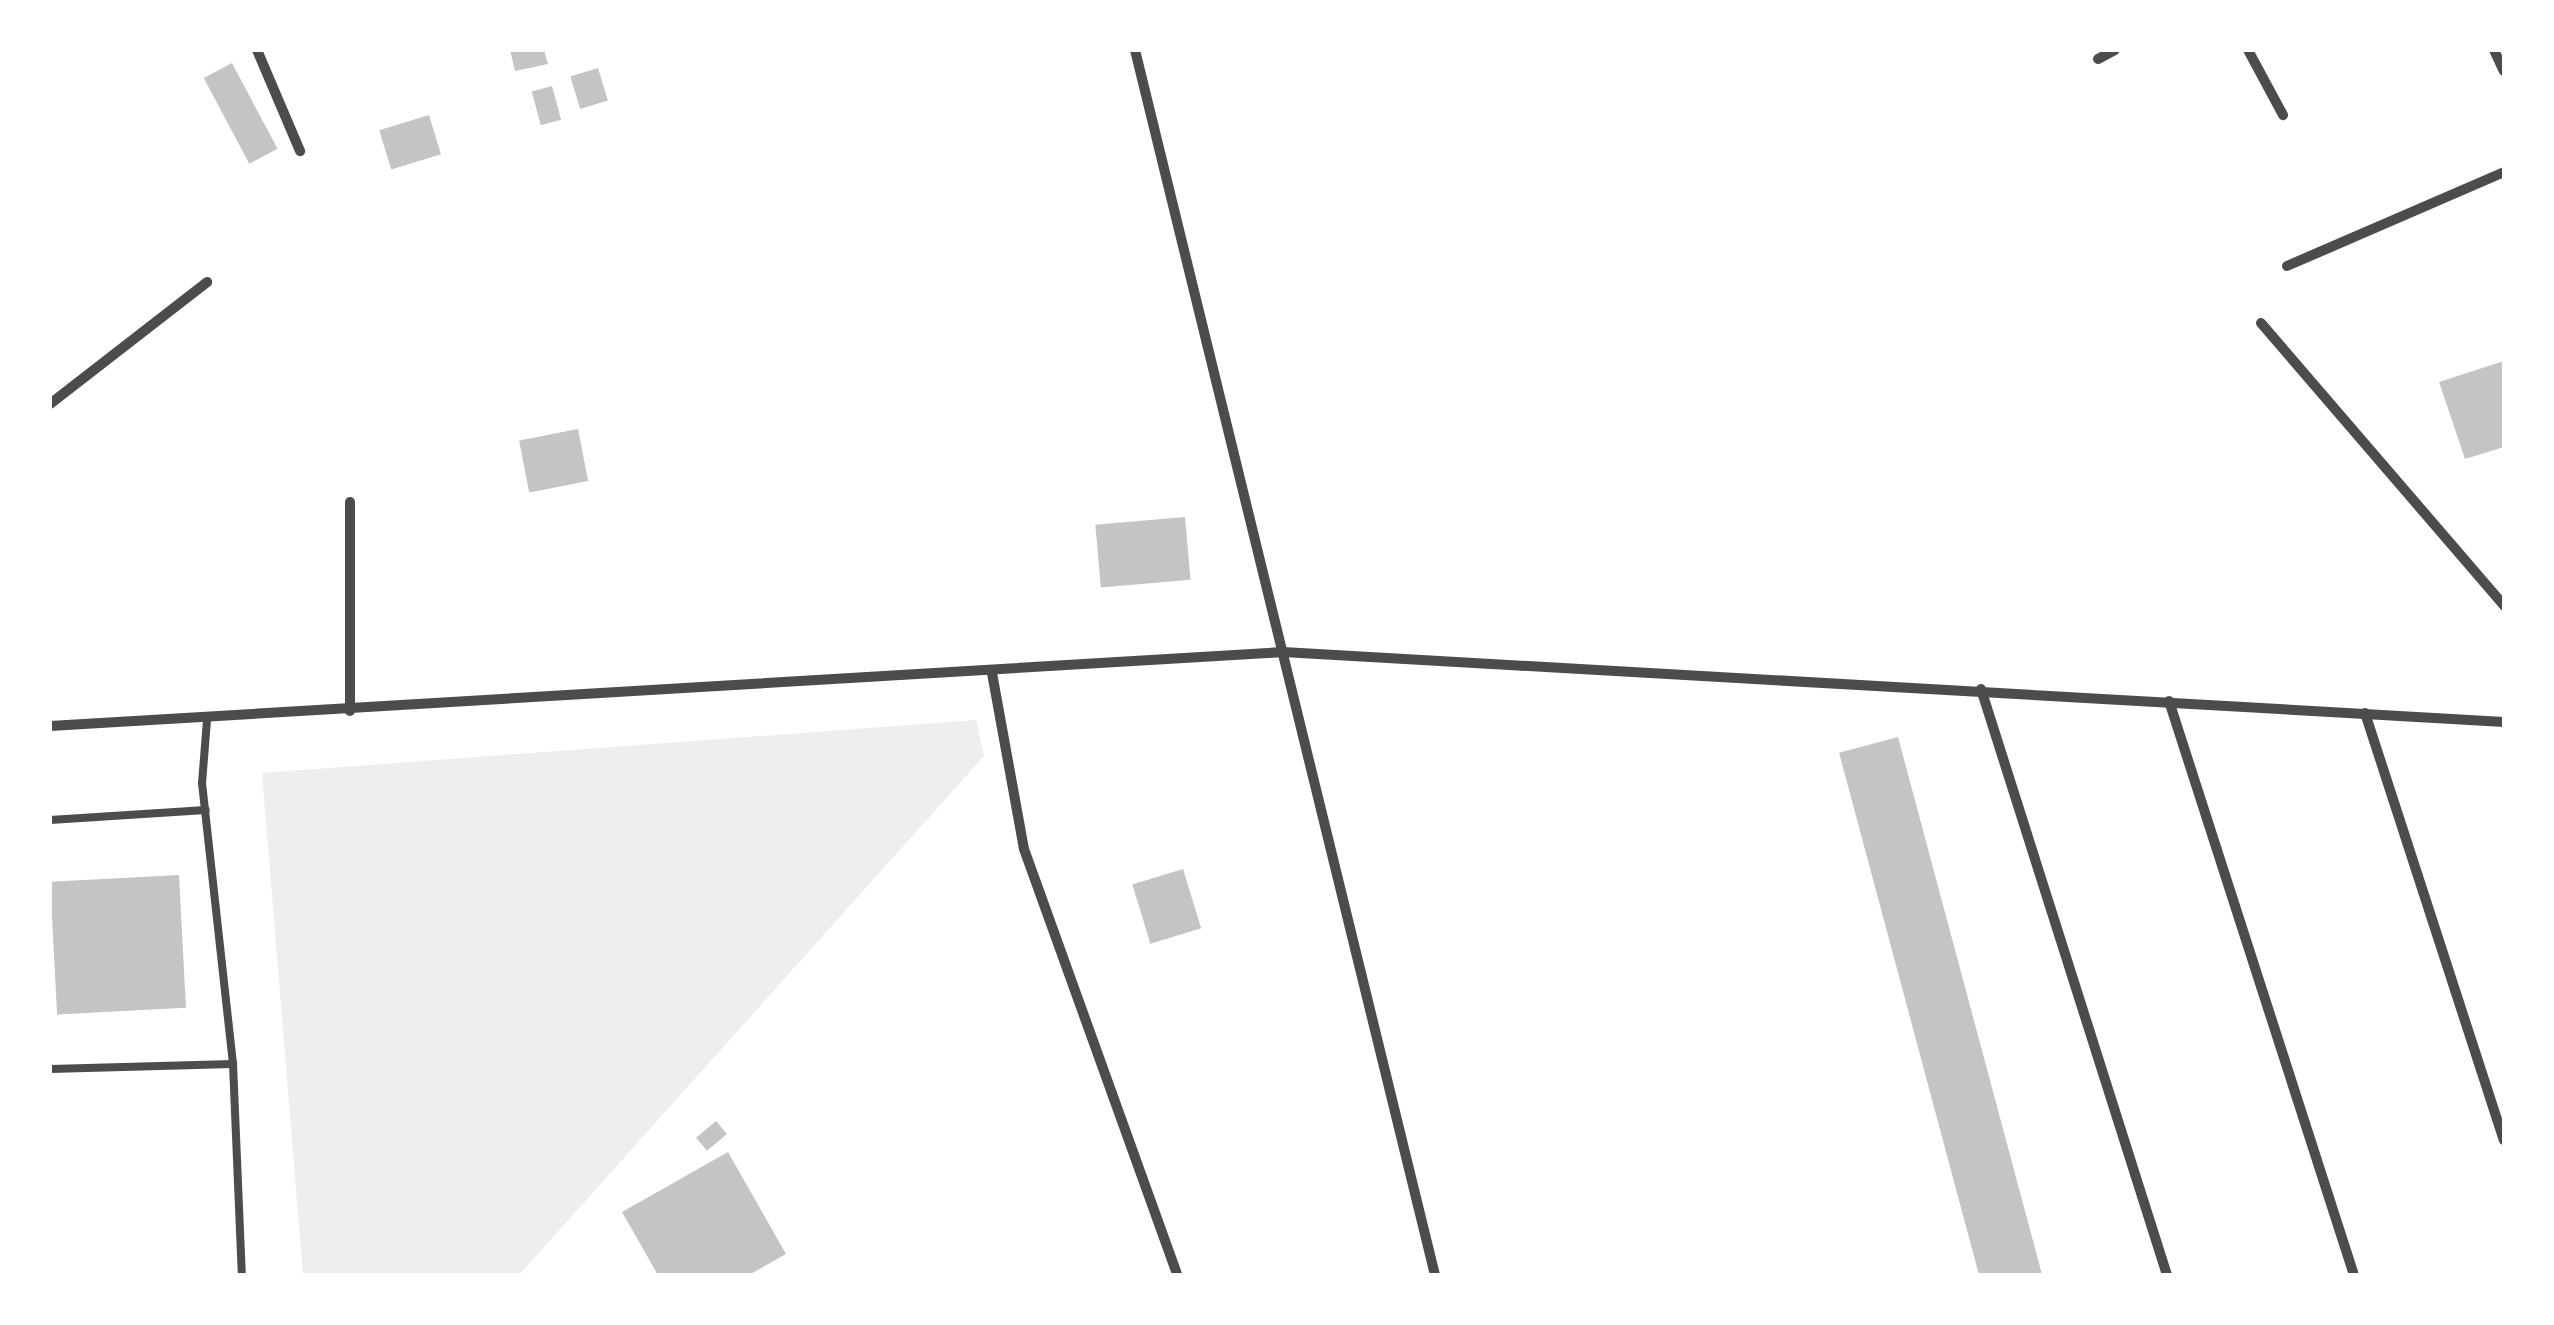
<!DOCTYPE html>
<html>
<head>
<meta charset="utf-8">
<style>
	body { margin:0 }
	#map { position:relative; width:2554px; height:1325px; overflow:hidden; background:#fff; font-family:Jost,sans-serif }
	div>[style] { position:absolute }
	[style*='--x'] { left:calc(var(--x)*1px); top:calc(var(--y)*1px); width:calc(var(--w)*1px); rotate:calc(var(--a)*1deg) }
	.green>* { inset:0; background:#eee }
	.building>* { inset:0; background:#c4c4c4; transform-origin:0 0 }
	.service>* { height:8px; margin:-4px; padding:0 4px; transform-origin:4px; border-radius:4px; background:#4c4c4c }
	.minor>* { height:10px; margin:-5px; padding:0 5px; transform-origin:5px; border-radius:5px; background:#4c4c4c }
	span { translate:-50% -50%; white-space:nowrap; text-align:center; line-height:1.15; -webkit-text-stroke:8px #fff; paint-order:stroke }
	.frame { position:absolute; inset:0; border:52px solid #fff; pointer-events:none }
</style>
</head>
<body>
<div id="map">
	<div class="green">
		<i style="clip-path:polygon(976px 720px,984px 756px,519px 1275px,303px 1275px,262px 773px)"></i>
	</div>
	<div class="building">
		<i style="clip-path:polygon(510px 50px,544px 50px,548px 64px,515px 71px)"></i>
		<i style="left:232px;top:63px;width:97px;height:32px;rotate:62deg"></i>
		<i style="left:598px;top:68px;width:34px;height:29px;rotate:73deg"></i>
		<i style="left:552px;top:86px;width:35px;height:21px;rotate:75deg"></i>
		<i style="left:429px;top:115px;width:41px;height:52px;rotate:73deg"></i>
		<i style="clip-path:polygon(2504px 361px,2504px 447px,2465px 459px,2439px 382px)"></i>
		<i style="left:578px;top:429px;width:53px;height:60px;rotate:79deg"></i>
		<i style="left:1185px;top:517px;width:63px;height:90px;rotate:85deg"></i>
		<i style="left:1898px;top:737px;width:558px;height:61px;rotate:75deg"></i>
		<i style="left:1183px;top:869px;width:62px;height:53px;rotate:73deg"></i>
		<i style="left:179px;top:875px;width:133px;height:129px;rotate:87deg"></i>
		<i style="left:716px;top:1121px;width:17px;height:26px;rotate:50deg"></i>
		<i style="clip-path:polygon(728px 1152px,786px 1254px,749px 1275px,658px 1275px,622px 1212px)"></i>
	</div>
	<div class="service">
		<i style="--x:207;--y:720;--w:63;--a:94.5"></i>
		<i style="--x:202;--y:783;--w:283;--a:83.7"></i>
		<i style="--x:233;--y:1064;--w:211;--a:87.6"></i>
		<i style="--x:50;--y:820;--w:156;--a:-3.7"></i>
		<i style="--x:50;--y:1069;--w:183;--a:-1.6"></i>
	</div>
	<div class="minor">
		<i style="--x:257;--y:50;--w:110;--a:66.9"></i>
		<i style="--x:1135;--y:50;--w:1261;--a:76.24"></i>
		<i style="--x:2248;--y:50;--w:74;--a:61.7"></i>
		<i style="--x:2494;--y:50;--w:23;--a:65"></i>
		<i style="--x:2098;--y:59;--w:19;--a:-28"></i>
		<i style="--x:2287;--y:266;--w:236;--a:-23.4"></i>
		<i style="--x:2261;--y:323;--w:373;--a:49.3"></i>
		<i style="--x:50;--y:404;--w:199;--a:-37.8"></i>
		<i style="--x:350;--y:502;--w:209;--a:90"></i>
		<i style="--x:992;--y:673;--w:179;--a:79.7"></i>
		<i style="--x:1024;--y:849;--w:453;--a:70.2"></i>
		<i style="--x:1981;--y:689;--w:615;--a:72.39"></i>
		<i style="--x:2169;--y:701;--w:603;--a:72.14"></i>
		<i style="--x:2365;--y:713;--w:449;--a:72"></i>
		<i style="--x:50;--y:726;--w:1235;--a:-3.43"></i>
		<i style="--x:1283;--y:652;--w:1223;--a:3.28"></i>
	</div>
	<div class="frame"></div>
</div>
</body>
</html>
